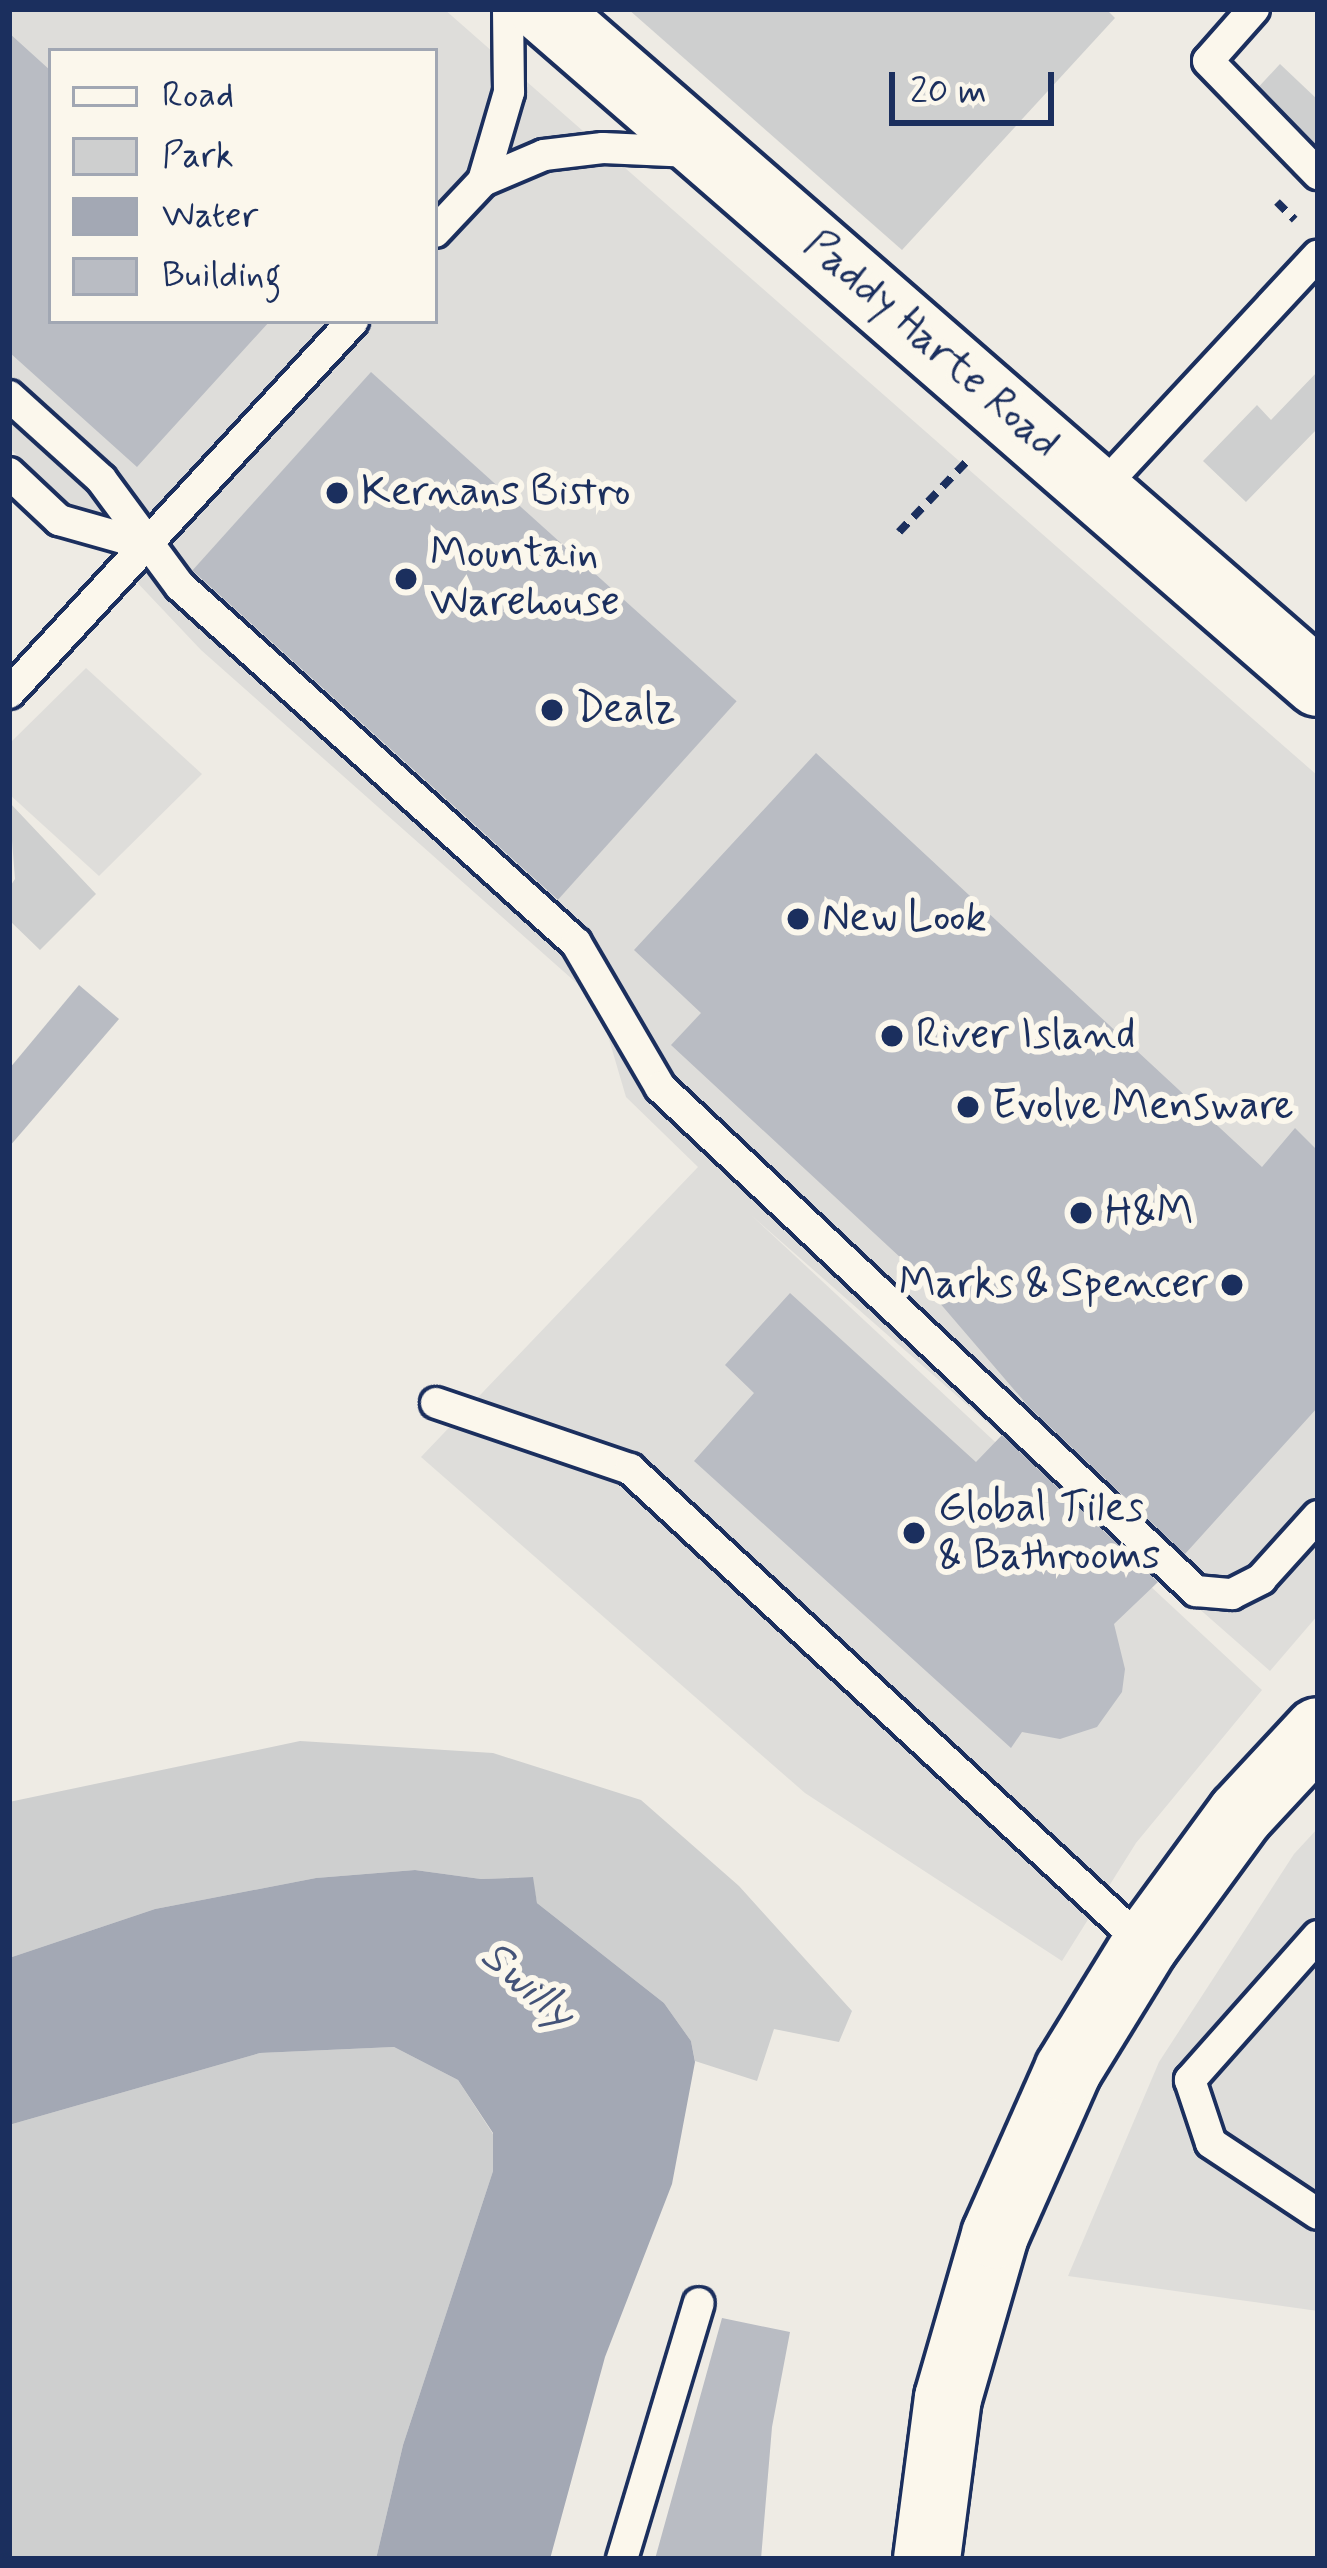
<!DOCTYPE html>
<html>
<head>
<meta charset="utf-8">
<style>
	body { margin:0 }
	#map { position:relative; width:1327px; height:2568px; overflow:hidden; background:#eeebe4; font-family:Mynerve,sans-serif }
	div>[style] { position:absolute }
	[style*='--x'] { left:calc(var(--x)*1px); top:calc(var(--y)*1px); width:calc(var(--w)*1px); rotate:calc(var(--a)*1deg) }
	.built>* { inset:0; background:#deddda }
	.green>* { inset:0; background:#cecfcf }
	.water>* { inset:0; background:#a3a8b4 }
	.building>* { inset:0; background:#b9bcc3; transform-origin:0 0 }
	.path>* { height:8px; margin-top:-4px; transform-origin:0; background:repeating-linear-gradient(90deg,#1b2f5e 0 12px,transparent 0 21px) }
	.roads { filter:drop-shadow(3px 0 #1b2f5e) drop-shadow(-3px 0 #1b2f5e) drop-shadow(0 3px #1b2f5e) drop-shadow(0 -3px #1b2f5e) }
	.lane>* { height:30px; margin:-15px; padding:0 15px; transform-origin:15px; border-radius:15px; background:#fbf7ec }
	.secondary>* { height:66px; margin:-33px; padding:0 33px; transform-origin:33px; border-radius:33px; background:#fbf7ec }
	.dots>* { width:33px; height:33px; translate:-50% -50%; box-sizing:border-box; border:6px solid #fbf7ec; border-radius:50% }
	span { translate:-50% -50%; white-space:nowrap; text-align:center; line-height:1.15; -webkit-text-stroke:12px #fbf7ec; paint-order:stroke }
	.street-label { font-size:42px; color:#1b2f5e }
	.poi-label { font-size:42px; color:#1b2f5e }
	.left { translate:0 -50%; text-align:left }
	.right { translate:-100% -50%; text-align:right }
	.water-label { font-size:45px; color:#445378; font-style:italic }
	.frame { position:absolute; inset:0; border:12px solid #1b2f5e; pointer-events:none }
	.legend { position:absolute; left:48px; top:48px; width:390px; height:276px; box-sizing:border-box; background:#fbf7ec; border:3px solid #a1a7b3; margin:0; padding:15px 21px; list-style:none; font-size:36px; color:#1b2f5e }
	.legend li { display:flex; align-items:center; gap:24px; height:60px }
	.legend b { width:60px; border:3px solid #a1a7b3 }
	.scale { position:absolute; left:889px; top:72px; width:165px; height:54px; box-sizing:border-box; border:6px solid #1b2f5e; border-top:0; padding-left:15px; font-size:36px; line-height:42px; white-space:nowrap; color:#1b2f5e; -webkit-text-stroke:9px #fbf7ec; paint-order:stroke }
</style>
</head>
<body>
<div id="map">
	<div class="built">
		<i style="clip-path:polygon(evenodd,9px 9px,444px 9px,1318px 776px,1318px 1615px,1270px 1671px,751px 1215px,1262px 1690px,1136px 1843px,1062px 1961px,805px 1793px,421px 1457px,698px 1167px,626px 1097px,598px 1002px,201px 650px,9px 447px,9px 9px,51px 51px,435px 51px,435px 321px,51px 321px,51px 51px)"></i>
		<i style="clip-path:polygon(86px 668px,202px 774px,99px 876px,9px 794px,9px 744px)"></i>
		<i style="clip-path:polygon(1318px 1828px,1318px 2311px,1068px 2276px,1159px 2062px,1294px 1854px)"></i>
	</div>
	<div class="green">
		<i style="clip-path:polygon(628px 9px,1106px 9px,1115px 18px,902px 250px)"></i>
		<i style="clip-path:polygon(1280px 64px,1318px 100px,1318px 155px,1253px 93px)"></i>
		<i style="clip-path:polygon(1318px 371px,1318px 428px,1246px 502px,1203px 461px,1257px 405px,1271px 420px)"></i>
		<i style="clip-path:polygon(9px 802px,96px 894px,40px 950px,9px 920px,9px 888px,15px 879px)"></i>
		<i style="clip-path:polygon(300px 1741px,493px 1753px,641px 1800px,739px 1886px,852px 2011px,839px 2042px,774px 2029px,757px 2081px,695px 2061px,691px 2041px,664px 2003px,537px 1903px,532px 1877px,481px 1879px,415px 1870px,316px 1878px,155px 1909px,9px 1958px,9px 1802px)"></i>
		<i style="clip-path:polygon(394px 2047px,458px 2080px,493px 2134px,493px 2171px,403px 2445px,376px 2559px,9px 2559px,9px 2125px,260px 2053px)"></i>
	</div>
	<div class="water">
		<i style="clip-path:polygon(415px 1870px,481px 1879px,533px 1877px,537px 1903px,664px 2003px,691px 2041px,695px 2062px,672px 2184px,605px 2357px,550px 2559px,376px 2559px,403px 2445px,493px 2171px,493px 2133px,458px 2080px,394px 2047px,260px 2053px,9px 2125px,9px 1958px,155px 1909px,316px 1878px)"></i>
	</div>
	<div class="building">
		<i style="clip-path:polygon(9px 33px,51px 71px,51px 321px,270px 321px,137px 467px,9px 352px)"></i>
		<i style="left:371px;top:372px;width:492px;height:267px;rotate:42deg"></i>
		<i style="clip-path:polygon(816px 753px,1262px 1167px,1295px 1128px,1318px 1151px,1318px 1407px,1185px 1554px,1029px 1407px,902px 1259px,671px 1045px,701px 1013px,634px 950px)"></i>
		<i style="clip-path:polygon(79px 985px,119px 1019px,9px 1147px,9px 1069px)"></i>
		<i style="clip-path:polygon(790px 1293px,976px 1462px,1002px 1435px,1158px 1582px,1114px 1624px,1125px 1669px,1122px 1692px,1097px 1727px,1060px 1739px,1022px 1732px,1011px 1748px,694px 1461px,754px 1393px,725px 1365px)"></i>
		<i style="clip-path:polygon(722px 2318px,790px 2332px,772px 2427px,761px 2559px,655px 2559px)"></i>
	</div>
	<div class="path">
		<i style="--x:1277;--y:202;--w:25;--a:45"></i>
		<i style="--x:899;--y:532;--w:104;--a:-46.2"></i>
	</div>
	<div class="roads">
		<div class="lane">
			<i style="--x:1254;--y:9;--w:69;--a:131.5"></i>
			<i style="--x:1208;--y:61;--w:158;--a:45.8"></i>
			<i style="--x:483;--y:181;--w:93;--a:-73.7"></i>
			<i style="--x:509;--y:92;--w:83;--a:-90.7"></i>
			<i style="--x:435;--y:232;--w:70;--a:-46.7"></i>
			<i style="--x:483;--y:181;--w:66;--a:-23.1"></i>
			<i style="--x:544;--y:155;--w:59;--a:-6.8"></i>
			<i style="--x:603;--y:148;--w:89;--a:2.6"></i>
			<i style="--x:9;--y:396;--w:124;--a:42.1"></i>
			<i style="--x:101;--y:479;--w:133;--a:53.6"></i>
			<i style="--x:180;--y:586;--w:533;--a:42.04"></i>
			<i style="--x:576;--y:943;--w:167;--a:59.7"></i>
			<i style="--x:660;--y:1087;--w:736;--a:43.24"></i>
			<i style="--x:1196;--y:1591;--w:36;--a:5"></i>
			<i style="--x:1232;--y:1594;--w:33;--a:-27"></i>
			<i style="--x:1261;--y:1579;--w:85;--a:-47.9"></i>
			<i style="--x:9;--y:473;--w:69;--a:43.2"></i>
			<i style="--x:59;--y:520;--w:96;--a:15.8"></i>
			<i style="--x:1098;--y:492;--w:323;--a:-47.1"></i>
			<i style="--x:9;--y:693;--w:507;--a:-47.24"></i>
			<i style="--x:436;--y:1403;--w:205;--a:18.8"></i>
			<i style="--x:630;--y:1469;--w:701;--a:42.75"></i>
			<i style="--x:1318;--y:1936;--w:193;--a:131.6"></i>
			<i style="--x:1190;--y:2080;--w:66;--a:71.6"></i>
			<i style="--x:1211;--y:2143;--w:128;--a:33.6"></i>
			<i style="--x:622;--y:2559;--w:267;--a:-73.3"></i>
		</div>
		<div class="secondary">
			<i style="--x:543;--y:9;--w:1027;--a:41.01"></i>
			<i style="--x:927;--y:2559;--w:162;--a:-82.6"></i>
			<i style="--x:948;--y:2398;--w:170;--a:-73.9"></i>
			<i style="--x:995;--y:2235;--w:180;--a:-66.1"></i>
			<i style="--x:1068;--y:2070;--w:147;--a:-58.4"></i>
			<i style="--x:1145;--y:1945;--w:162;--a:-53.8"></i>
			<i style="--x:1241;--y:1814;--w:113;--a:-47.1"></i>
		</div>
	</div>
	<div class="dots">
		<i style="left:337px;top:493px;background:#1b2f5e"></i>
		<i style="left:406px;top:579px;background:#1b2f5e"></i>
		<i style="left:552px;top:710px;background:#1b2f5e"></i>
		<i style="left:798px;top:919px;background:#1b2f5e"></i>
		<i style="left:892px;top:1036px;background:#1b2f5e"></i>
		<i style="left:968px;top:1107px;background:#1b2f5e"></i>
		<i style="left:1081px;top:1213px;background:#1b2f5e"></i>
		<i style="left:1232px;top:1285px;background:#1b2f5e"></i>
		<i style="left:914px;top:1533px;background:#1b2f5e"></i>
	</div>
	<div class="street-label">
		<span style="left:931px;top:345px;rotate:41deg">Paddy Harte Road</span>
	</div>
	<div class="poi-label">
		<span class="left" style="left:361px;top:493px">Kernans Bistro</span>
		<span class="left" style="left:430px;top:579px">Mountain<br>Warehouse</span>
		<span class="left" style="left:576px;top:710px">Dealz</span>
		<span class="left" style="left:822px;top:919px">New Look</span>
		<span class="left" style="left:916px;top:1036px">River Island</span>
		<span class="left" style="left:992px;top:1107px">Evolve Mensware</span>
		<span class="left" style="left:1105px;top:1213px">H&amp;M</span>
		<span class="right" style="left:1208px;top:1285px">Marks &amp; Spencer</span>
		<span class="left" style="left:938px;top:1533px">Global Tiles<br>&amp; Bathrooms</span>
	</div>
	<div class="water-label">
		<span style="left:527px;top:1985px;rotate:41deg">Swilly</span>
	</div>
	<div class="frame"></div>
	<ul class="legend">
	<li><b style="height:15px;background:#fbf7ec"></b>Road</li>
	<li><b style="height:33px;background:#cecfcf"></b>Park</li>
	<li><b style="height:33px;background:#a3a8b4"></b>Water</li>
	<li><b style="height:33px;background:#b9bcc3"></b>Building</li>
	</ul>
	<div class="scale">20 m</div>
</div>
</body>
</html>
